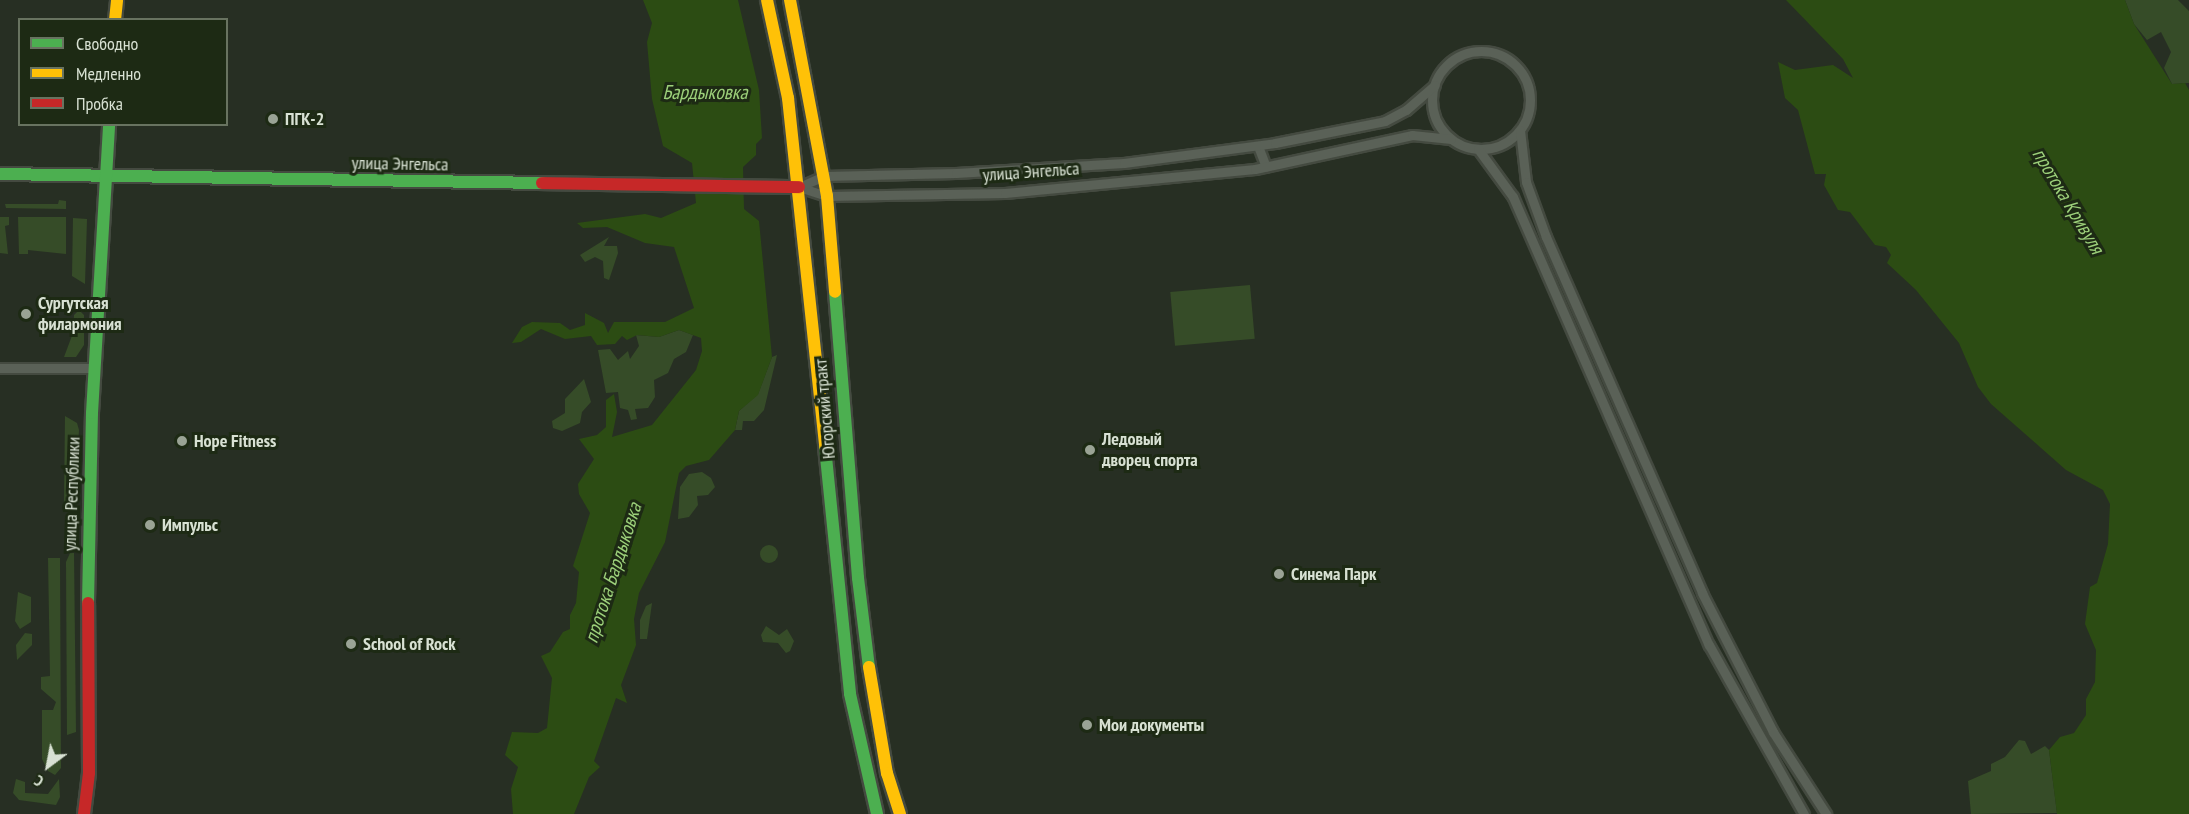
<!DOCTYPE html>
<html>
<head>
<meta charset="utf-8">
<style>
	body { margin:0 }
	#map { position:relative; width:2189px; height:814px; overflow:hidden; background:#272f23; font-family:"PT Sans Narrow",sans-serif }
	div>[style] { position:absolute }
	[style*='--x'] { left:calc(var(--x)*1px); top:calc(var(--y)*1px); width:calc(var(--w)*1px); rotate:calc(var(--a)*1deg) }
	.green>* { inset:0; background:#364c28; transform-origin:0 0 }
	.round { border-radius:50% }
	.water>* { inset:0; background:#2c4c13 }
	.roads { filter:drop-shadow(2px 0 #444a40) drop-shadow(-2px 0 #444a40) drop-shadow(0 2px #444a40) drop-shadow(0 -2px #444a40) }
	.street>* { height:9px; margin:-4.5px; padding:0 4.5px; transform-origin:4.5px; border-radius:4.5px; background:#5a6157 }
	.street>.ring { margin:-4.5px; padding:0; box-sizing:content-box; background:none; border:9px solid #5a6157; border-radius:50% }
	.fast>* { height:12px; margin:-6px; padding:0 6px; transform-origin:6px; border-radius:6px; background:#4caf50 }
	.slow>* { height:12px; margin:-6px; padding:0 6px; transform-origin:6px; border-radius:6px; background:#ffc107 }
	.jam>* { height:12px; margin:-6px; padding:0 6px; transform-origin:6px; border-radius:6px; background:#c62828 }
	.dots>* { width:16px; height:16px; translate:-50% -50%; box-sizing:border-box; border:3px solid #1d2a14; border-radius:50% }
	span { translate:-50% -50%; white-space:nowrap; text-align:center; line-height:1.15; -webkit-text-stroke:6px #1d2a14; paint-order:stroke }
	.poi-label { font-size:18px; color:#d8e1d3; font-weight:700 }
	.left { translate:0 -50%; text-align:left }
	.street-label { font-size:18px; color:#d8e1d3 }
	.water-label { font-size:20px; color:#9cd07a; font-style:italic }
	.legend { position:absolute; left:18px; top:18px; width:210px; height:108px; box-sizing:border-box; background:#1d2a14; border:2px solid #687360; margin:0; padding:8px 10px; list-style:none; font-size:18px; color:#d8e1d3 }
	.legend li { display:flex; align-items:center; gap:12px; height:30px }
	.legend b { width:30px; border:2px solid #687360 }
	.north { position:absolute; left:18px; top:736px; width:60px; height:60px; -webkit-text-stroke:4px #1d2a14; paint-order:stroke; rotate:212deg; font-size:16px; font-weight:700; line-height:24px; text-align:center; color:#d8e1d3 }
	.north::after { content:''; display:block; margin:auto; width:21px; height:27px; background:#d8e1d3; clip-path:polygon(50% 0,100% 100%,50% 72%,0 100%) }
</style>
</head>
<body>
<div id="map">
	<div class="green">
		<i style="clip-path:polygon(2125px 0,2178px 0,2189px 11px,2189px 83px,2172px 84px,2164px 68px,2171px 52px,2161px 32px,2147px 40px,2134px 24px)"></i>
		<i style="clip-path:polygon(59px 200px,66px 201px,66px 209px,6px 208px,5px 204px,58px 204px)"></i>
		<i style="clip-path:polygon(0 217px,9px 217px,9px 225px,5px 226px,8px 254px,0 253px)"></i>
		<i style="clip-path:polygon(18px 217px,66px 217px,66px 254px,28px 250px,28px 254px,19px 254px)"></i>
		<i style="clip-path:polygon(73px 218px,87px 219px,85px 284px,72px 276px)"></i>
		<i style="clip-path:polygon(609px 237px,604px 246px,617px 246px,618px 253px,609px 280px,604px 278px,603px 261px,595px 257px,585px 262px,580px 255px)"></i>
		<i style="left:1250px;top:285px;width:54px;height:80px;rotate:85deg"></i>
		<i style="clip-path:polygon(79px 310px,84px 315px,84px 345px,76px 357px,64px 357px,73px 333px,74px 315px)"></i>
		<i style="clip-path:polygon(679px 330px,693px 335px,686px 352px,674px 359px,668px 373px,654px 380px,655px 397px,648px 408px,635px 409px,637px 419px,631px 420px,628px 410px,620px 408px,618px 392px,606px 393px,598px 350px,610px 349px,618px 360px,628px 351px,630px 359px,639px 346px,636px 335px,659px 337px)"></i>
		<i style="clip-path:polygon(777px 355px,764px 410px,754px 421px,743px 421px,742px 430px,735px 430px,739px 411px,758px 394px,772px 357px)"></i>
		<i style="clip-path:polygon(584px 379px,591px 402px,582px 412px,580px 423px,562px 431px,553px 428px,552px 421px,565px 413px,565px 399px)"></i>
		<i style="clip-path:polygon(65px 416px,77px 423px,79px 430px,75px 502px,70px 506px,64px 503px)"></i>
		<i style="clip-path:polygon(702px 472px,711px 478px,715px 487px,708px 495px,697px 496px,698px 505px,689px 517px,678px 519px,680px 487px,689px 474px)"></i>
		<i class="round" style="left:760px;top:545px;width:18px;height:18px"></i>
		<i style="clip-path:polygon(70px 553px,74px 553px,76px 732px,67px 735px,66px 562px)"></i>
		<i style="clip-path:polygon(48px 558px,60px 558px,61px 768px,55px 775px,48px 771px,42px 759px,42px 710px,53px 710px,56px 702px,41px 689px,41px 677px,50px 676px)"></i>
		<i style="clip-path:polygon(18px 592px,31px 597px,31px 622px,20px 629px,15px 621px)"></i>
		<i style="clip-path:polygon(652px 603px,647px 639px,640px 639px,640px 620px,646px 606px)"></i>
		<i style="clip-path:polygon(766px 626px,779px 635px,787px 629px,794px 641px,790px 651px,786px 653px,778px 643px,763px 642px,761px 635px)"></i>
		<i style="clip-path:polygon(25px 633px,32px 634px,32px 645px,17px 660px,16px 645px)"></i>
		<i style="clip-path:polygon(2019px 740px,2025px 741px,2031px 754px,2045px 746px,2049px 750px,2057px 813px,1971px 814px,1968px 781px,1991px 771px,1991px 764px,2005px 757px)"></i>
		<i style="clip-path:polygon(16px 779px,25px 782px,25px 793px,48px 794px,59px 779px,60px 797px,56px 805px,19px 800px,13px 793px)"></i>
	</div>
	<div class="water">
		<i style="clip-path:polygon(643px 0,738px 0,759px 90px,762px 138px,756px 144px,756px 155px,743px 167px,744px 209px,759px 221px,772px 357px,758px 395px,739px 411px,735px 430px,709px 460px,686px 466px,679px 473px,665px 542px,639px 593px,634px 619px,636px 645px,621px 685px,627px 703px,616px 698px,594px 761px,600px 767px,589px 777px,574px 814px,513px 814px,511px 789px,518px 767px,505px 755px,512px 732px,538px 733px,547px 728px,552px 678px,541px 656px,550px 652px,563px 632px,570px 629px,570px 615px,576px 603px,579px 572px,573px 566px,590px 513px,579px 494px,578px 484px,594px 459px,579px 439px,597px 435px,606px 427px,606px 400px,614px 394px,617px 412px,612px 437px,652px 425px,696px 370px,702px 351px,701px 338px,679px 330px,659px 337px,637px 335px,627px 340px,622px 336px,615px 344px,597px 345px,591px 336px,565px 339px,541px 329px,521px 342px,512px 343px,522px 327px,532px 322px,560px 323px,570px 330px,585px 325px,585px 313px,604px 323px,608px 333px,614px 322px,665px 322px,694px 308px,674px 247px,645px 243px,607px 227px,583px 228px,577px 223px,645px 214px,661px 218px,696px 203px,692px 163px,663px 146px,652px 99px,647px 42px,652px 23px)"></i>
		<i style="clip-path:polygon(1786px 0,2125px 0,2134px 24px,2172px 84px,2185px 83px,2189px 90px,2189px 814px,2057px 814px,2049px 750px,2060px 737px,2074px 733px,2086px 715px,2086px 699px,2095px 682px,2096px 650px,2085px 624px,2090px 587px,2097px 583px,2108px 544px,2110px 504px,2103px 490px,2066px 470px,1991px 404px,1978px 387px,1959px 343px,1916px 290px,1887px 263px,1891px 255px,1886px 247px,1875px 245px,1850px 212px,1838px 210px,1824px 185px,1826px 174px,1815px 174px,1798px 110px,1785px 98px,1778px 62px,1795px 70px,1833px 65px,1853px 78px,1843px 59px)"></i>
	</div>
	<div class="roads">
		<div class="street">
			<i class="ring" style="left:1432px;top:51px;width:89px;height:89px"></i>
			<i style="--x:1520;--y:130;--w:52;--a:83.4"></i>
			<i style="--x:1526;--y:182;--w:59;--a:70"></i>
			<i style="--x:1546;--y:237;--w:389;--a:66.3"></i>
			<i style="--x:1702;--y:593;--w:156;--a:62.9"></i>
			<i style="--x:1773;--y:732;--w:98;--a:57.1"></i>
			<i style="--x:1258;--y:146;--w:22;--a:69"></i>
			<i style="--x:1478;--y:149;--w:59;--a:53.9"></i>
			<i style="--x:1513;--y:197;--w:489;--a:66.4"></i>
			<i style="--x:1709;--y:645;--w:194;--a:60.7"></i>
			<i style="--x:799;--y:187;--w:29;--a:18"></i>
			<i style="--x:827;--y:196;--w:178;--a:-1"></i>
			<i style="--x:1005;--y:193;--w:251;--a:-5.5"></i>
			<i style="--x:1255;--y:169;--w:161;--a:-12.2"></i>
			<i style="--x:1412;--y:135;--w:39;--a:6"></i>
			<i style="--x:799;--y:187;--w:27;--a:-24"></i>
			<i style="--x:824;--y:176;--w:132;--a:-1.3"></i>
			<i style="--x:956;--y:173;--w:168;--a:-3.4"></i>
			<i style="--x:1124;--y:163;--w:152;--a:-7.5"></i>
			<i style="--x:1275;--y:143;--w:112;--a:-11.3"></i>
			<i style="--x:1385;--y:121;--w:24;--a:-28"></i>
			<i style="--x:1406;--y:110;--w:38;--a:-41"></i>
			<i style="--x:0;--y:368;--w:95;--a:0"></i>
		</div>
		<div class="fast">
			<i style="--x:0;--y:174;--w:542;--a:0.95"></i>
			<i style="--x:835;--y:292;--w:287;--a:85.4"></i>
			<i style="--x:858;--y:578;--w:90;--a:83"></i>
			<i style="--x:825;--y:447;--w:248;--a:84.2"></i>
			<i style="--x:850;--y:694;--w:123;--a:77.3"></i>
			<i style="--x:88;--y:603;--w:190;--a:-88.8"></i>
			<i style="--x:92;--y:413;--w:289;--a:-86.6"></i>
		</div>
		<div class="slow">
			<i style="--x:767;--y:0;--w:100;--a:77.9"></i>
			<i style="--x:788;--y:98;--w:351;--a:83.9"></i>
			<i style="--x:790;--y:0;--w:199;--a:79.3"></i>
			<i style="--x:827;--y:196;--w:96;--a:85.2"></i>
			<i style="--x:115;--y:20;--w:20;--a:-84"></i>
			<i style="--x:869;--y:667;--w:108;--a:80.4"></i>
			<i style="--x:887;--y:773;--w:43;--a:72.4"></i>
		</div>
		<div class="jam">
			<i style="--x:542;--y:183;--w:257;--a:0.9"></i>
			<i style="--x:84;--y:814;--w:41;--a:-83"></i>
			<i style="--x:89;--y:773;--w:170;--a:-90.3"></i>
		</div>
	</div>
	<div class="dots">
		<i style="left:273px;top:119px;background:#9aa395"></i>
		<i style="left:26px;top:314px;background:#9aa395"></i>
		<i style="left:182px;top:441px;background:#9aa395"></i>
		<i style="left:1090px;top:450px;background:#9aa395"></i>
		<i style="left:150px;top:525px;background:#9aa395"></i>
		<i style="left:1279px;top:574px;background:#9aa395"></i>
		<i style="left:351px;top:644px;background:#9aa395"></i>
		<i style="left:1087px;top:725px;background:#9aa395"></i>
	</div>
	<div class="poi-label">
		<span class="left" style="left:285px;top:119px">ПГК-2</span>
		<span class="left" style="left:38px;top:314px">Сургутская<br>филармония</span>
		<span class="left" style="left:1102px;top:450px">Ледовый<br>дворец спорта</span>
		<span class="left" style="left:194px;top:441px">Hope Fitness</span>
		<span class="left" style="left:162px;top:525px">Импульс</span>
		<span class="left" style="left:1291px;top:574px">Синема Парк</span>
		<span class="left" style="left:363px;top:644px">School of Rock</span>
		<span class="left" style="left:1099px;top:725px">Мои документы</span>
	</div>
	<div class="street-label">
		<span style="left:400px;top:164px;rotate:1deg">улица Энгельса</span>
		<span style="left:1031px;top:172px;rotate:-4deg">улица Энгельса</span>
		<span style="left:825px;top:409px;rotate:-95deg">Югорский тракт</span>
		<span style="left:72px;top:494px;rotate:-88deg">улица Республики</span>
	</div>
	<div class="water-label">
		<span style="left:705px;top:92px">Бардыковка</span>
		<span style="left:2068px;top:201px;rotate:59deg">протока Кривуля</span>
		<span style="left:613px;top:573px;rotate:-72deg">протока Бардыковка</span>
	</div>
	<ul class="legend">
	<li><b style="height:8px;background:#4caf50"></b>Свободно</li>
	<li><b style="height:8px;background:#ffc107"></b>Медленно</li>
	<li><b style="height:8px;background:#c62828"></b>Пробка</li>
	</ul>
	<div class="north">С</div>
</div>
</body>
</html>
